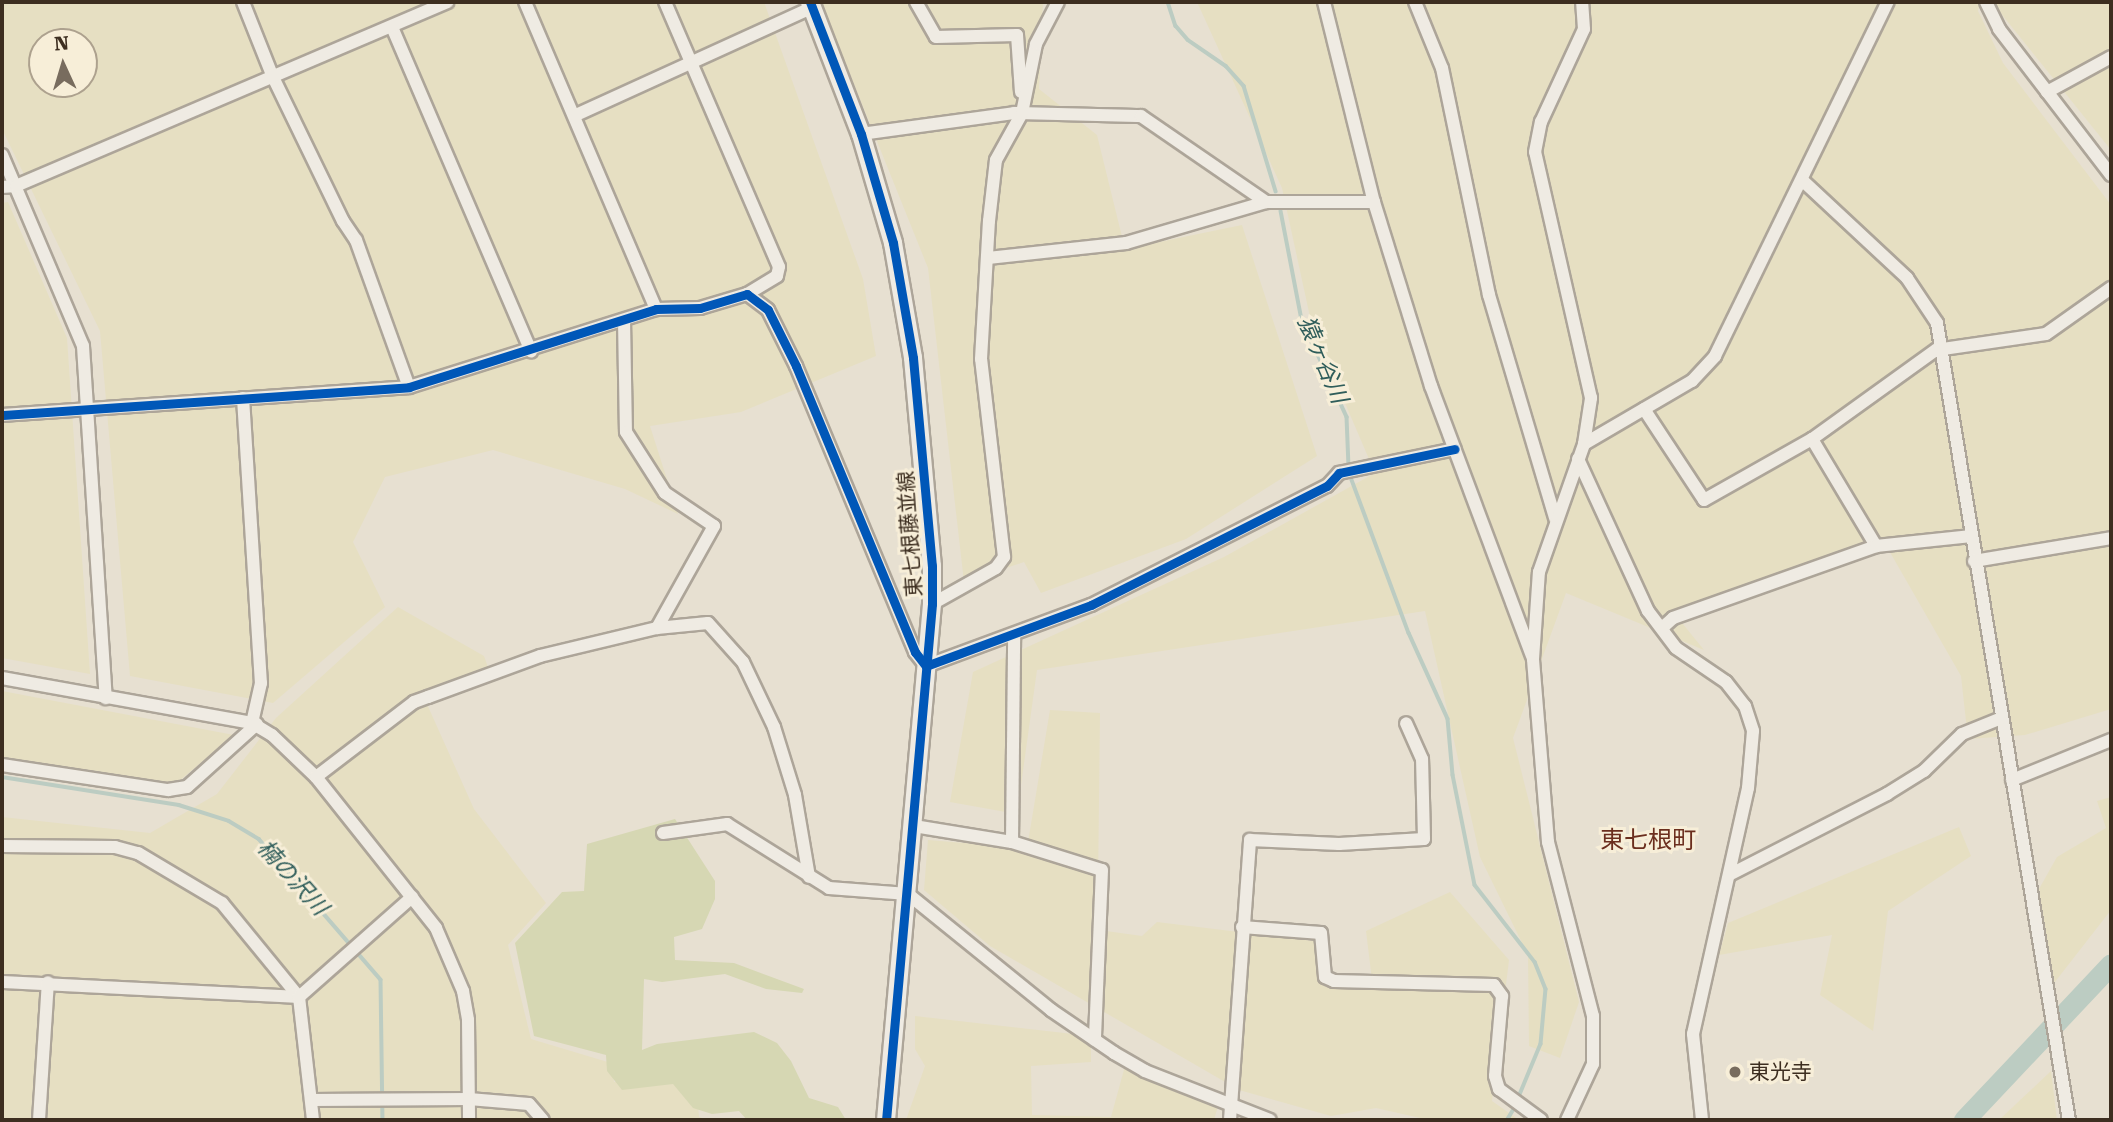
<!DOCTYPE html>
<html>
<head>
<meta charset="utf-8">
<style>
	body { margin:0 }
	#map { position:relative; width:2113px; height:1122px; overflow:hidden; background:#e7e0d1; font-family:"Roboto Serif","Noto Sans JP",serif }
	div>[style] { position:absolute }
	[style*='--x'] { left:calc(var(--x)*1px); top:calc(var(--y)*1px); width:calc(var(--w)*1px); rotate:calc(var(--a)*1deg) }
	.farmland>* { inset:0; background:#e6dfc2 }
	.green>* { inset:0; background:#d6d7b3 }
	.stream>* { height:3.5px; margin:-1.75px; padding:0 1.75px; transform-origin:1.75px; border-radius:1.75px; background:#bcccc2 }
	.river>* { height:21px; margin:-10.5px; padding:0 10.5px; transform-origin:10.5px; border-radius:10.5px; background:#bcccc2 }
	.roads { filter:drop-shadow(2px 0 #ada599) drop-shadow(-2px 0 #ada599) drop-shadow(0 2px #ada599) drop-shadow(0 -2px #ada599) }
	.minor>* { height:12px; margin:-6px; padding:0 6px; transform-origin:6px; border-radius:6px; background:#efebe3 }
	.secondary>* { height:18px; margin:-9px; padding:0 9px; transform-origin:9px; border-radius:9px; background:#efebe3 }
	.cycleway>* { height:9px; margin:-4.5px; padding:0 4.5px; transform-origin:4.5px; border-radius:4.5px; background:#0057b8 }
	.dots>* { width:19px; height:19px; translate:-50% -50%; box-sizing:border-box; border:4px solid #f7eed8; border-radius:50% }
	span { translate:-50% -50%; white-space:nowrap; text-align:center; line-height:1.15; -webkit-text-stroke:6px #f7eed8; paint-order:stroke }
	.street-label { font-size:21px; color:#3d2e20 }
	.poi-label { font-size:21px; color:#3d2e20 }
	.left { translate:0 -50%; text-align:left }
	.water-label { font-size:23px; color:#2f5d5a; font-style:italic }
	.quarter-label { font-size:24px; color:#6b2e1e }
	.frame { position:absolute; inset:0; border:4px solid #3d2e20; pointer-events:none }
	.north { position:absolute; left:28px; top:28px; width:70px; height:70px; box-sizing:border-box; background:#f7eed8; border:2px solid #ada18e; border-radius:50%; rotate:356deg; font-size:19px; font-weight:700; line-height:28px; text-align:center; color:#3d2e20 }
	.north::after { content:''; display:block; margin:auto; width:24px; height:32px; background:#786c5e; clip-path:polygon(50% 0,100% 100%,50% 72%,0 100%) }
</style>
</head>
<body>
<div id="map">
	<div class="farmland">
		<i style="clip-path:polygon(evenodd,2px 2px,764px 2px,863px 279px,876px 356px,741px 412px,650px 426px,678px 514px,625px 489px,493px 450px,385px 477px,353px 542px,385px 607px,273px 703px,130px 676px,100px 331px,2px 129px,2px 2px,42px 42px,84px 42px,84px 84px,42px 84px,42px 42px)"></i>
		<i style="clip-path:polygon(821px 2px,1043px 2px,1039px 89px,1097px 135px,1125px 249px,1242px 225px,1317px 456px,1186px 539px,1041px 593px,1024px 562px,964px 582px,928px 268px)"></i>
		<i style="clip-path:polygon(1197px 2px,1980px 2px,1978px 11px,2003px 63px,2111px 205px,2111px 709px,2025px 735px,1968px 739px,1961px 676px,1883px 540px,1674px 613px,1704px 650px,1566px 593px,1513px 738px,1579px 1002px,1560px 1058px,1529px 1046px,1528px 955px,1480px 857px,1425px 611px,1037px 670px,1017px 814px,950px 802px,973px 672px,1224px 557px,1375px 473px,1312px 326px,1282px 188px)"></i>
		<i style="clip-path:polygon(1996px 2px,2111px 2px,2111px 150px,1995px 6px)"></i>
		<i style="clip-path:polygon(8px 202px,67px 338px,90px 674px,2px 658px,2px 203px)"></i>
		<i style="clip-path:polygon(398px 607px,484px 656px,490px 673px,422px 693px,474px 809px,546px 903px,508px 945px,531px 1039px,611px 1063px,614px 1082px,696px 1079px,699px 1117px,708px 1120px,2px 1120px,2px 817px,150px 833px,217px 794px,276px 718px)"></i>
		<i style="clip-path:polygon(2px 691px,234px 735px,172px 787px,2px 762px)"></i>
		<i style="clip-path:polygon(1050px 710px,1100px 713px,1098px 887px,1106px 931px,1142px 936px,1157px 922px,1314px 941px,1319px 981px,1372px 980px,1366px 931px,1450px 892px,1509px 960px,1492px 1101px,1519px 1120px,1429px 1120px,1376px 1108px,1331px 1116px,1239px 1090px,990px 946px,924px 890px,928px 840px,1027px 848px)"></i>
		<i style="clip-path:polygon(2111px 797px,2111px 910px,2051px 987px,2039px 889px,2057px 857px,2106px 828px,2097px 801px)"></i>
		<i style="clip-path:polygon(1959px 827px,1971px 856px,1888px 911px,1873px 1031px,1820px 995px,1832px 935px,1719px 955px,1728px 923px)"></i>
		<i style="clip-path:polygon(915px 1016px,1073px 1034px,1091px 1045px,1091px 1062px,1031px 1066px,1032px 1115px,1111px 1117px,1125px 1066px,1218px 1106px,1214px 1120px,906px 1120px,925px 1066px,915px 1049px)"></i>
		<i style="clip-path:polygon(2051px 1071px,2057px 1120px,1999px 1120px)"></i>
	</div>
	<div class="green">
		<i style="clip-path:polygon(675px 819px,715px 881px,715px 899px,702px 929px,674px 937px,675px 960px,734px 963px,804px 989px,802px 993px,766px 989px,725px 974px,662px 982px,644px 979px,642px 1050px,657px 1044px,754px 1032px,777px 1043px,791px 1061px,809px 1098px,838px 1107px,846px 1120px,747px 1120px,739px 1111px,712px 1114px,693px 1108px,673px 1084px,622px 1090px,607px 1071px,606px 1055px,534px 1036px,515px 943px,562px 892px,584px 891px,587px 844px)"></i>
	</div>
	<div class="stream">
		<i style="--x:1168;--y:2;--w:25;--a:72"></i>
		<i style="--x:1176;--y:26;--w:18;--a:49"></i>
		<i style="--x:1188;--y:40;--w:46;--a:34.4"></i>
		<i style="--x:1226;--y:66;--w:27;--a:48"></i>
		<i style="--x:1244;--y:86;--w:110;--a:73.1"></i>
		<i style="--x:1281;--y:211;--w:111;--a:79.1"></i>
		<i style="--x:1302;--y:320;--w:107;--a:65.1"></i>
		<i style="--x:1347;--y:417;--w:49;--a:87.7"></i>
		<i style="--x:1352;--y:480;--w:163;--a:69.6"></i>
		<i style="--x:1409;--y:633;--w:94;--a:65.6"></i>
		<i style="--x:1448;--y:719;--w:56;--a:84.9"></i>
		<i style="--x:1453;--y:775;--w:112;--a:78.7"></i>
		<i style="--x:1475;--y:885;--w:98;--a:52.1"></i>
		<i style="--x:1535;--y:962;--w:29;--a:68"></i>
		<i style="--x:1546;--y:989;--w:55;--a:95.2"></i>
		<i style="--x:1541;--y:1044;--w:57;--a:112.5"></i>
		<i style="--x:2;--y:777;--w:179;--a:9"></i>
		<i style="--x:179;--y:805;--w:52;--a:17.7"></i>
		<i style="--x:229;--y:821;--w:35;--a:31"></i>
		<i style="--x:259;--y:839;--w:186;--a:49.1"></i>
		<i style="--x:381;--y:980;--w:140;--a:89.2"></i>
		<i style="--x:1507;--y:1120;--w:12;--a:-59"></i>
	</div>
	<div class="river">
		<i style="--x:1964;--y:1120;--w:214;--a:-46.7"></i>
	</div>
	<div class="roads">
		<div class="minor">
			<i style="--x:243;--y:2;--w:79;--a:68.3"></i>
			<i style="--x:272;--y:75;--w:162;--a:64.1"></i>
			<i style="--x:343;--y:221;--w:23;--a:56"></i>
			<i style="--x:356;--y:240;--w:156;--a:70.2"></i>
			<i style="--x:525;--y:2;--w:334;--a:66.9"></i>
			<i style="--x:665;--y:2;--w:288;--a:66.7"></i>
			<i style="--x:779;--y:267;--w:9;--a:103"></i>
			<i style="--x:777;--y:276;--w:35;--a:149"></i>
			<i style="--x:916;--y:2;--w:40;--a:60.3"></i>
			<i style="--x:936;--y:37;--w:81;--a:-1.4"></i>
			<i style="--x:1017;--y:35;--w:57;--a:86"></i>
			<i style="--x:1324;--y:2;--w:206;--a:76"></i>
			<i style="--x:1374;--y:202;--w:193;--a:72.8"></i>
			<i style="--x:1431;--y:386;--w:288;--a:69.5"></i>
			<i style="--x:1415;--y:2;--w:71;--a:67.8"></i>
			<i style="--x:1442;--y:68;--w:232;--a:78.3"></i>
			<i style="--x:1489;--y:295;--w:233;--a:73.5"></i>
			<i style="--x:1986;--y:2;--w:30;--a:64"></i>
			<i style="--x:1999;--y:29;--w:184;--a:52.5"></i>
			<i style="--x:392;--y:27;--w:353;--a:66.8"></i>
			<i style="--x:2047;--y:92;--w:73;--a:-28.7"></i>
			<i style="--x:576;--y:115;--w:260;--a:-24.5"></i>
			<i style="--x:861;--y:134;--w:154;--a:-7.8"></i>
			<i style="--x:1014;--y:113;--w:127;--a:1.4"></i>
			<i style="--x:1141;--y:116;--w:152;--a:34.5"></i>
			<i style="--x:2;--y:155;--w:207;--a:67"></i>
			<i style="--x:83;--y:346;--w:353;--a:86.3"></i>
			<i style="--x:1802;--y:180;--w:144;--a:43"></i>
			<i style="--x:1907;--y:278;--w:54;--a:56.3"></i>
			<i style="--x:1937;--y:323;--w:808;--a:80.6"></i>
			<i style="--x:2;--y:187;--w:14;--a:-4"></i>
			<i style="--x:16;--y:186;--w:469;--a:-23.1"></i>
			<i style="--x:988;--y:258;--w:139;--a:-6.2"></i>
			<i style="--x:1126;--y:243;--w:146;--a:-16.3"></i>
			<i style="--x:1266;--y:202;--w:108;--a:0"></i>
			<i style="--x:624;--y:320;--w:112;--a:89"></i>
			<i style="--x:626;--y:432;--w:72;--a:57.4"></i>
			<i style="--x:665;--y:493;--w:59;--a:34"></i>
			<i style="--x:714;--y:526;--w:117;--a:119.2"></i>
			<i style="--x:243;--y:398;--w:286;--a:86.4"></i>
			<i style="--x:261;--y:683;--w:41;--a:102.7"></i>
			<i style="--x:1644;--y:409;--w:109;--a:56.6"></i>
			<i style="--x:1704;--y:500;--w:124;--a:-29.5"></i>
			<i style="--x:1812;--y:439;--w:153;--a:-35.7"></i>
			<i style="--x:1936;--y:350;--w:111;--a:-8.3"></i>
			<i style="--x:2046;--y:334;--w:80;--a:-35.3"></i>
			<i style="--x:2;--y:415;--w:408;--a:-3.9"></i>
			<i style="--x:409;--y:387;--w:259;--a:-17.5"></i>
			<i style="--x:656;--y:309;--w:44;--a:-1.3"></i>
			<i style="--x:700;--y:308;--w:49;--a:-16.6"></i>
			<i style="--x:747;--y:294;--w:26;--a:37"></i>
			<i style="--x:768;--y:310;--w:63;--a:63.4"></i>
			<i style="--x:796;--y:366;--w:310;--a:67.4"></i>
			<i style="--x:915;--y:652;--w:18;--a:52"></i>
			<i style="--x:926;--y:666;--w:176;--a:-20.3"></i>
			<i style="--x:1091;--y:605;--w:264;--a:-26.8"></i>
			<i style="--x:1327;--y:486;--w:18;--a:-47"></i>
			<i style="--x:1339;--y:473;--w:118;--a:-11.7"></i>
			<i style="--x:1812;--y:439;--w:125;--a:59.1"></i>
			<i style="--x:1584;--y:444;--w:125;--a:-30.3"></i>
			<i style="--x:1692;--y:381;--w:34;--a:-47"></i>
			<i style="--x:1715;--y:356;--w:394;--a:-64"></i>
			<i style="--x:1578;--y:459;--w:167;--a:65.3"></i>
			<i style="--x:1648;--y:611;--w:46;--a:52.9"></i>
			<i style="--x:1676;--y:648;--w:60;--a:34.2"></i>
			<i style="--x:1726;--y:682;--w:31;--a:52"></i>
			<i style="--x:1745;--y:706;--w:26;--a:72"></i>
			<i style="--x:1753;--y:731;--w:57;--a:95"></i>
			<i style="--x:1748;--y:788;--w:252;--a:102.6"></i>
			<i style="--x:1693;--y:1034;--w:86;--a:84"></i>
			<i style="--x:1974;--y:561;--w:139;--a:-9.5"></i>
			<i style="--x:932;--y:604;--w:73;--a:-29.4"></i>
			<i style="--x:996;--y:568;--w:14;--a:-54"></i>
			<i style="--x:1004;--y:557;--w:199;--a:-96.6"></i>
			<i style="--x:981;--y:359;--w:138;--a:-86.7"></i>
			<i style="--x:989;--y:221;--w:61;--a:-83.5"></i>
			<i style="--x:996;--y:160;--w:54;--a:-61"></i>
			<i style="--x:1022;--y:113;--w:70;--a:-78.5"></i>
			<i style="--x:1036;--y:44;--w:47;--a:-62.4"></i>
			<i style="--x:1662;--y:628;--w:15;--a:-42"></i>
			<i style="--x:1673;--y:618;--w:215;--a:-19.5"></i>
			<i style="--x:1876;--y:546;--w:96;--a:-6"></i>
			<i style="--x:2;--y:678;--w:254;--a:10.2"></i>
			<i style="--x:252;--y:723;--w:23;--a:31"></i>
			<i style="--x:272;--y:735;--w:61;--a:43.7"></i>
			<i style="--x:316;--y:777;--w:193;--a:51.5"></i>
			<i style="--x:436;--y:928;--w:69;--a:66.8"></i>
			<i style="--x:463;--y:991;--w:29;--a:80"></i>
			<i style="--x:468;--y:1020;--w:100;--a:89.4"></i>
			<i style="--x:2;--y:765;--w:168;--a:8.6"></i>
			<i style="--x:168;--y:790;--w:19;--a:-9"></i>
			<i style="--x:187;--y:787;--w:94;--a:-42"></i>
			<i style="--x:316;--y:777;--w:123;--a:-37.4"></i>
			<i style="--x:414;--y:702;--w:15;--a:-20"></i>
			<i style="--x:428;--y:697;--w:119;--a:-20.1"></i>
			<i style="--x:540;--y:656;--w:120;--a:-13.5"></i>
			<i style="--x:657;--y:628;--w:51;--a:-5.6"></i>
			<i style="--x:708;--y:623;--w:52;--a:48.1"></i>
			<i style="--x:743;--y:662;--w:72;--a:64.5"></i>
			<i style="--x:774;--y:727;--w:71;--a:72.8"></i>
			<i style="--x:795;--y:795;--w:83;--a:80.3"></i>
			<i style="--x:2012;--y:780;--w:107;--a:-22"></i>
			<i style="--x:914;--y:826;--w:99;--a:9.3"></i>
			<i style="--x:1012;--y:842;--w:94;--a:17.3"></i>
			<i style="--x:1102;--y:870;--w:170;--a:92.4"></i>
			<i style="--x:663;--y:833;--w:65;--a:-8"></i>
			<i style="--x:727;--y:824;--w:120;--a:32.1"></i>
			<i style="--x:829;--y:888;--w:79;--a:4.3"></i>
			<i style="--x:908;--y:894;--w:184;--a:39"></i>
			<i style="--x:1051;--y:1010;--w:76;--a:34.3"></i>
			<i style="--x:1114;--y:1053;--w:36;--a:30"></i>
			<i style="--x:1145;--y:1071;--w:134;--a:21.4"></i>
			<i style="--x:1012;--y:842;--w:208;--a:-89.4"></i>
			<i style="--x:2;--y:846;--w:113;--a:0.5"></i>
			<i style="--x:115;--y:847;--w:24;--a:15"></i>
			<i style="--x:138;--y:853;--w:98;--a:30.8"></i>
			<i style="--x:222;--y:903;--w:122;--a:50.7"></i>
			<i style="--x:299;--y:997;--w:124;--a:83.5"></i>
			<i style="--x:1729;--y:875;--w:178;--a:-27.1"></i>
			<i style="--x:1887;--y:794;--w:44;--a:-31.9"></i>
			<i style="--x:1924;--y:771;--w:53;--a:-44.2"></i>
			<i style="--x:1962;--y:734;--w:40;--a:-22"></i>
			<i style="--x:1242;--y:927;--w:79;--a:4.3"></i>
			<i style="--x:1321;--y:933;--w:44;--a:84.8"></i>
			<i style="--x:1325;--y:977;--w:10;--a:24"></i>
			<i style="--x:1334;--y:981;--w:160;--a:1.4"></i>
			<i style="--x:1494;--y:985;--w:14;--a:54"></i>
			<i style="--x:1502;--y:996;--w:80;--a:95"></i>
			<i style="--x:1495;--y:1076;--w:14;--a:73"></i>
			<i style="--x:1499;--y:1089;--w:52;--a:36.4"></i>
			<i style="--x:2;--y:982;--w:297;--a:2.9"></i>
			<i style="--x:299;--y:997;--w:151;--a:-41.5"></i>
			<i style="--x:312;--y:1100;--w:157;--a:-0.4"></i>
			<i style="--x:469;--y:1099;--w:60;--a:4.8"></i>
			<i style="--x:529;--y:1104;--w:21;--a:49"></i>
			<i style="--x:39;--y:1120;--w:138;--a:-86.3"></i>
			<i style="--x:1230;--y:1120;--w:281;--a:-85.9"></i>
			<i style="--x:1250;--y:840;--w:89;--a:2.6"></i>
			<i style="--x:1339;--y:844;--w:85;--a:-3.4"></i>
			<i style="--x:1424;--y:839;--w:80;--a:-91.4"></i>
			<i style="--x:1422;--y:759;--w:39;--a:-114"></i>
			<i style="--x:1567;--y:1120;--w:62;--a:-65.1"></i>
			<i style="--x:1593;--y:1064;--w:48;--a:-90"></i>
			<i style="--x:1593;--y:1016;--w:180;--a:-104.5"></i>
			<i style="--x:1548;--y:842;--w:184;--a:-94.7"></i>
			<i style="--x:1533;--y:659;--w:87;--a:-86.1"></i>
			<i style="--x:1539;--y:572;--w:136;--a:-70.6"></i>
			<i style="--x:1584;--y:444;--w:47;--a:-81.3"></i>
			<i style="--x:1591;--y:398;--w:252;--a:-102.8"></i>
			<i style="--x:1535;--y:152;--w:31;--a:-79"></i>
			<i style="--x:1541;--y:122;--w:102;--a:-65.2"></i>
			<i style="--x:1584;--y:29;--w:27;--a:-94"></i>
		</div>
		<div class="secondary">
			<i style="--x:810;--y:2;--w:142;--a:68.9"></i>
			<i style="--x:861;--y:134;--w:114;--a:73.6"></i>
			<i style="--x:893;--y:243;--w:117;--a:80.1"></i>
			<i style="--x:913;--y:358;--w:209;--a:84.8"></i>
			<i style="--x:932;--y:566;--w:38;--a:90"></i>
			<i style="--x:932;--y:604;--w:518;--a:95.09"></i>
		</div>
	</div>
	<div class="cycleway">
		<i style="--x:810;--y:2;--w:142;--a:68.9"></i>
		<i style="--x:861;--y:134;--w:114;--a:73.6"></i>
		<i style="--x:893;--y:243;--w:117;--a:80.1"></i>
		<i style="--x:913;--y:358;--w:209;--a:84.8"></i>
		<i style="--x:932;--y:566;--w:38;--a:90"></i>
		<i style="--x:932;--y:604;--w:518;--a:95.09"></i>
		<i style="--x:2;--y:415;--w:408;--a:-3.9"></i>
		<i style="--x:409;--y:387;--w:259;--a:-17.5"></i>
		<i style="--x:656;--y:309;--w:44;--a:-1.3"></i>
		<i style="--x:700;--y:308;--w:49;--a:-16.6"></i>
		<i style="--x:747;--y:294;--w:26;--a:37"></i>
		<i style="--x:768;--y:310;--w:63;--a:63.4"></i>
		<i style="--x:796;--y:366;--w:310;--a:67.4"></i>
		<i style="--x:915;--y:652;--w:18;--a:52"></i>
		<i style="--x:926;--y:666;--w:176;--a:-20.3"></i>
		<i style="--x:1091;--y:605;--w:264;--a:-26.8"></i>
		<i style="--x:1327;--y:486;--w:18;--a:-47"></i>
		<i style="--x:1339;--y:473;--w:118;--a:-11.7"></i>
	</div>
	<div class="dots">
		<i style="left:1735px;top:1072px;background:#786c5e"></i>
	</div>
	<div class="street-label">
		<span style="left:910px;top:534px;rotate:-94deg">東七根藤並線</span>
	</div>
	<div class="poi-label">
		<span class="left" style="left:1749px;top:1072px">東光寺</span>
	</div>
	<div class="water-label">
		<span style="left:1322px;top:360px;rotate:67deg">猿ヶ谷川</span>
		<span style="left:292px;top:878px;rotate:48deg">楠の沢川</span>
	</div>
	<div class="quarter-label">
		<span style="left:1648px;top:841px">東七根町</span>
	</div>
	<div class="frame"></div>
	<div class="north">N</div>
</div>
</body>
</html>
